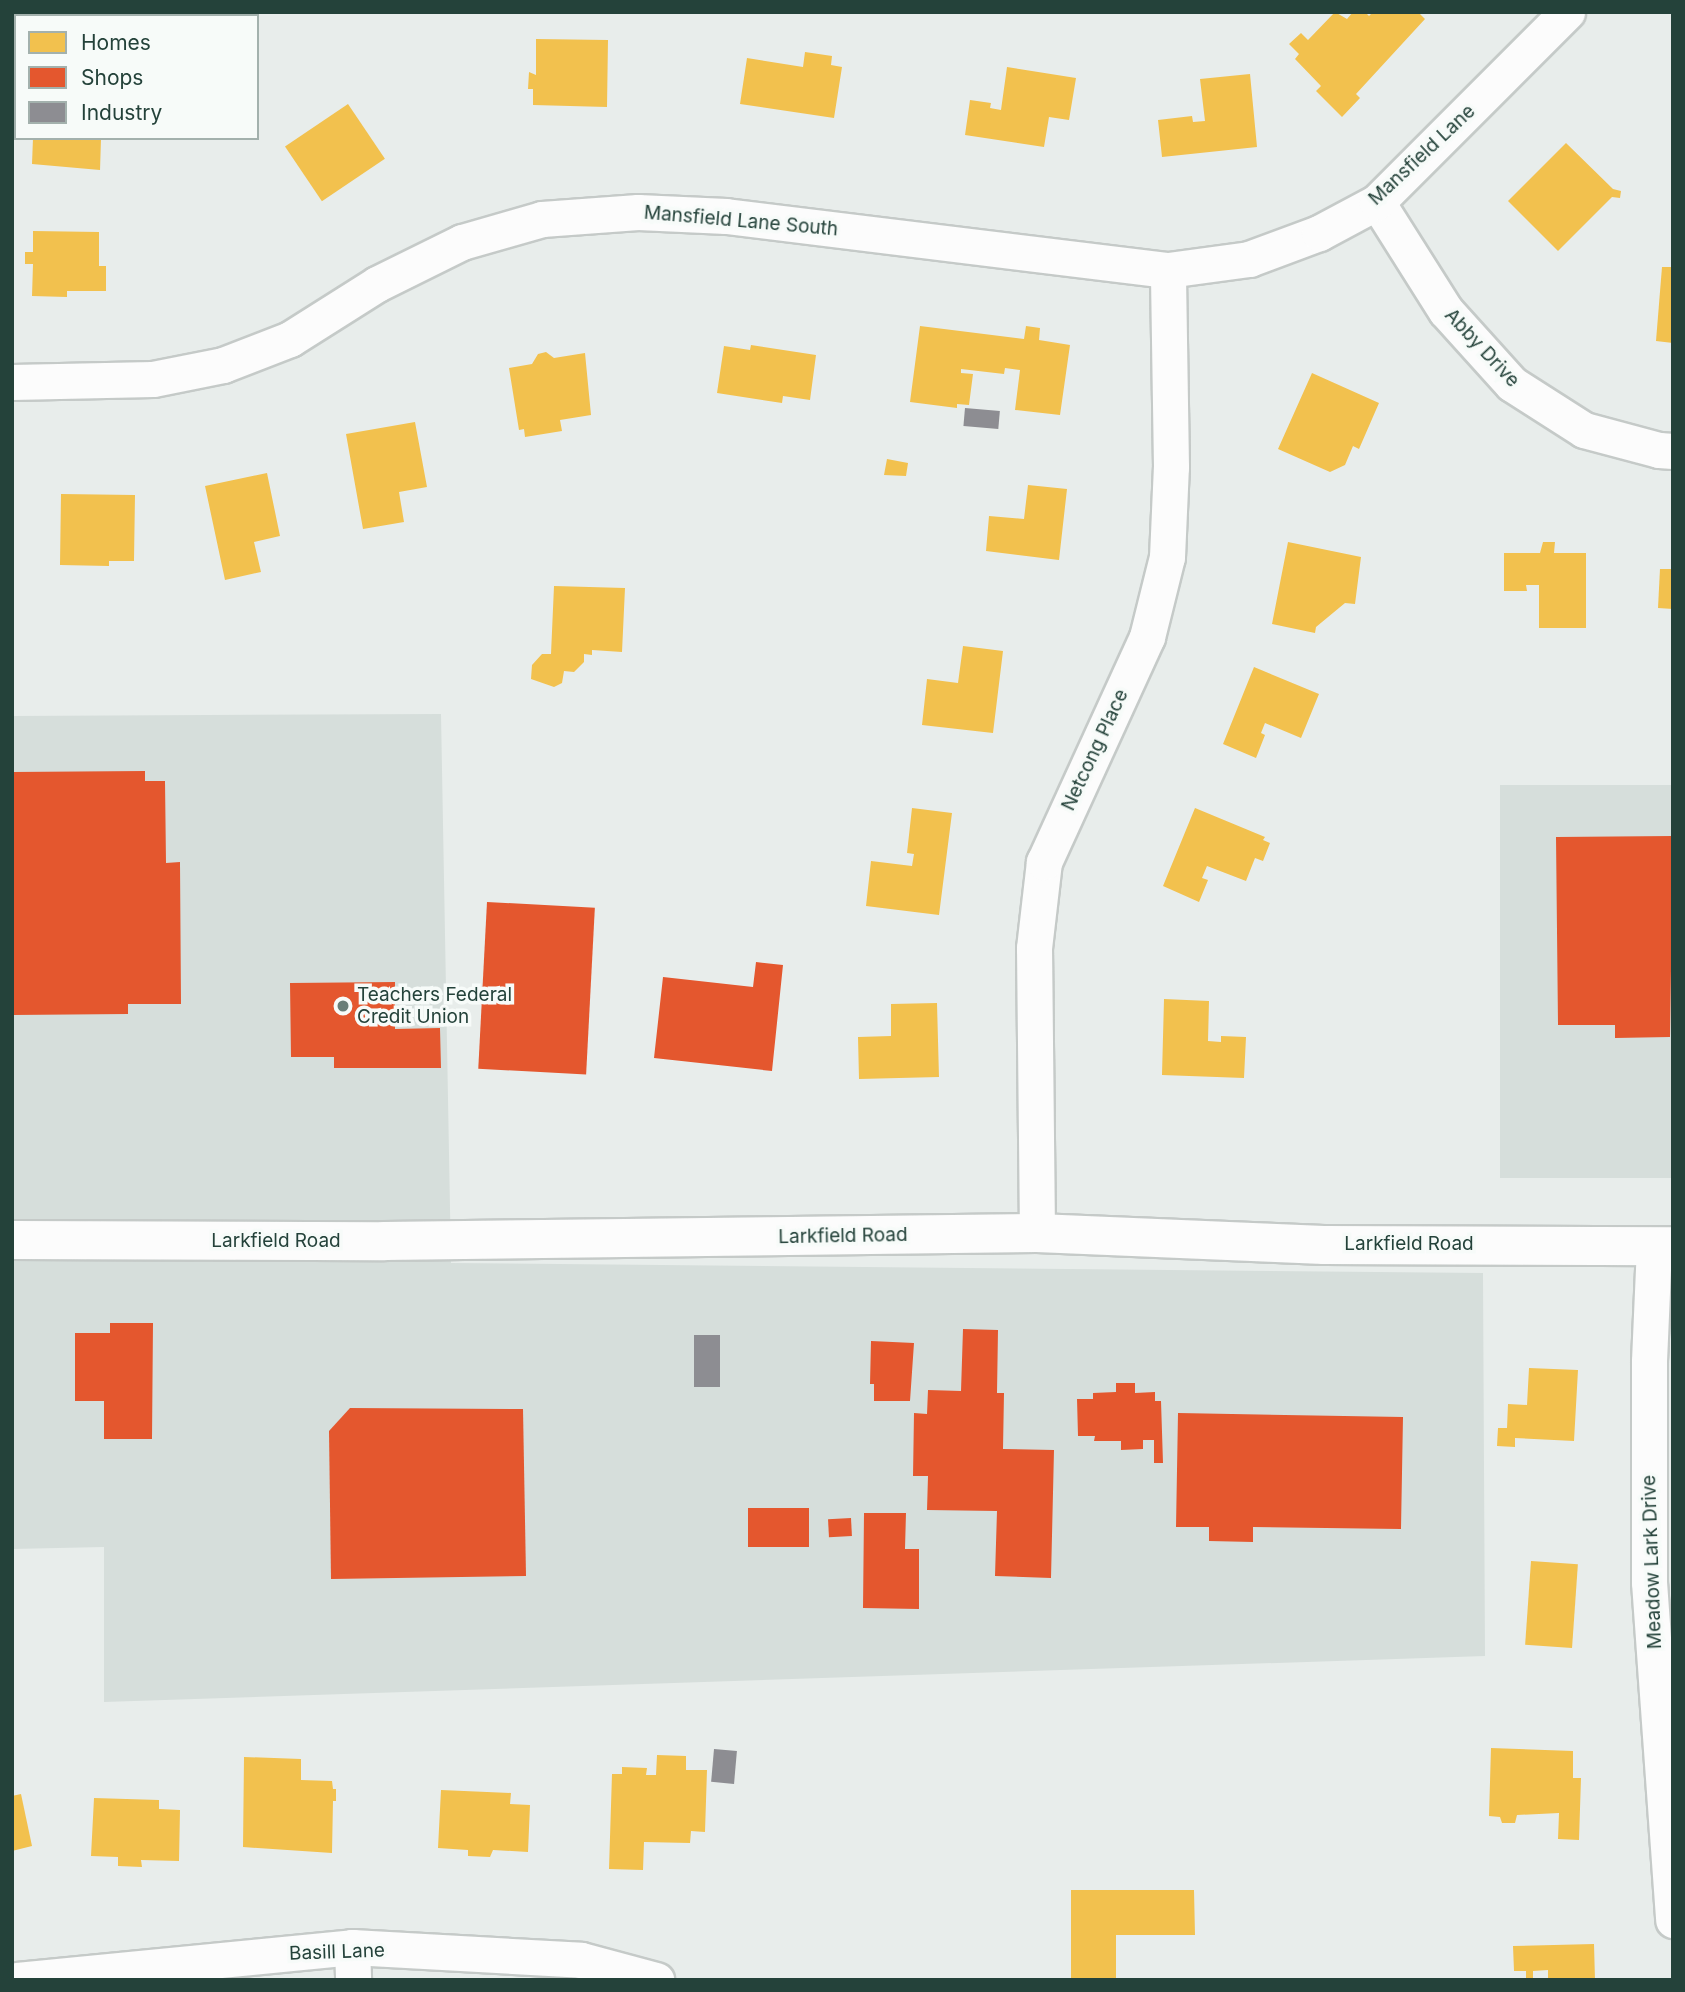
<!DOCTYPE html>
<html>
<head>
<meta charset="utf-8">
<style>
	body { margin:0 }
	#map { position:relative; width:1685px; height:1992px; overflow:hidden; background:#e8edeb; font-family:Inter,sans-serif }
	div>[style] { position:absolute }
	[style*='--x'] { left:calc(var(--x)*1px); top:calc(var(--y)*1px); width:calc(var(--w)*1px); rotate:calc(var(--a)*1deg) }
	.built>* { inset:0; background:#d6dedb; transform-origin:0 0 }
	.homes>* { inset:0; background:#f2c14e; transform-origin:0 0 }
	.shops>* { inset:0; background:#e4572e; transform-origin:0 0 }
	.industry>* { inset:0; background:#8d8d92; transform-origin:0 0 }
	.roads { filter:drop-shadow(2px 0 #c5cac8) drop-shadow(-2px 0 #c5cac8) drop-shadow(0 2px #c5cac8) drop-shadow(0 -2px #c5cac8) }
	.street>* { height:35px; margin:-17.5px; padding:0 17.5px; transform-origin:17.5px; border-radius:17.5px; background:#fcfcfc }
	.secondary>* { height:38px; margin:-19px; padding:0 19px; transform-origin:19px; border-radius:19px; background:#fcfcfc }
	.dots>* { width:19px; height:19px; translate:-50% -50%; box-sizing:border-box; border:4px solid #f7fbf9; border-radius:50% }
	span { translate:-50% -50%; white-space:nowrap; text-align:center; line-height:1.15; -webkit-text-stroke:7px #f7fbf9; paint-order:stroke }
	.street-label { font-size:19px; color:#24423a }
	.poi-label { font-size:19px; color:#24423a }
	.left { translate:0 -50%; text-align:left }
	.frame { position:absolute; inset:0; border:14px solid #24423a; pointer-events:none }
	.legend { position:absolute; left:14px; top:14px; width:245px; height:126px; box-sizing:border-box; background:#f7fbf9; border:2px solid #a3b1ad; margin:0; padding:9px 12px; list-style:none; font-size:21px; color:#24423a }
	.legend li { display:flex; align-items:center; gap:14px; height:35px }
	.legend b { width:35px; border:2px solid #a3b1ad }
</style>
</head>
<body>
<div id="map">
	<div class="built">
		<i style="clip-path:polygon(441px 714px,451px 1263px,1483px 1273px,1485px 1656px,104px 1702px,104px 1547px,12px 1549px,12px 716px)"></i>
		<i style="left:1500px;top:785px;width:173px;height:393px"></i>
	</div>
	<div class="homes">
		<i style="clip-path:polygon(1335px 12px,1347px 19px,1353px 12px,1365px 12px,1369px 16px,1373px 12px,1418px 12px,1425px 19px,1356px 94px,1360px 98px,1342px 117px,1316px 91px,1321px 86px,1295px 59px,1299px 54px,1289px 44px,1301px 33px,1308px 40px)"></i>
		<i style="clip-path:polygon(536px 39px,608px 40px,607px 107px,533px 105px,533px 89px,528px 89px,529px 72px,536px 75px)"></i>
		<i style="clip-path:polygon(805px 52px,832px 56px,831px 65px,842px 67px,834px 118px,740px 104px,747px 58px,803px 67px)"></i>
		<i style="clip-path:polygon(1007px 67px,1076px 78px,1069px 120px,1049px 117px,1044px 147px,965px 135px,970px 100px,991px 103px,990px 108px,1001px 110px)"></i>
		<i style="clip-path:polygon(1250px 74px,1257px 147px,1162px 157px,1158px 120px,1192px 116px,1193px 122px,1205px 121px,1200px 79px)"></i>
		<i style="left:348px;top:104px;width:66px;height:76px;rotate:56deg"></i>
		<i style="clip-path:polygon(33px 138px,101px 138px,100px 170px,32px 164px)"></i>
		<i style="clip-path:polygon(1566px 143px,1613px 189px,1621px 191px,1620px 198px,1612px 197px,1558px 251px,1508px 201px)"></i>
		<i style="clip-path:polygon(33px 231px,99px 232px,99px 266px,106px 266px,106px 291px,67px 291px,67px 297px,32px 296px,33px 264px,25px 264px,25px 252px,33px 252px)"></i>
		<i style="clip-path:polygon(1662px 267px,1673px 267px,1673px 343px,1656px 341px)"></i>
		<i style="clip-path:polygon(920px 326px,1024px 339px,1026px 326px,1040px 328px,1039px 340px,1070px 345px,1060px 415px,1015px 410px,1020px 370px,1005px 368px,1004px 374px,961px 369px,961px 373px,973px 374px,969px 405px,957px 404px,957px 408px,910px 402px)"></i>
		<i style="clip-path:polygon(751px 345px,816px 355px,810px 400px,783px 396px,782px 403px,717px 393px,724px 346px,750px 350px)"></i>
		<i style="clip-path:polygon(546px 352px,554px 358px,585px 353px,591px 415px,560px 420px,562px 431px,525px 437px,524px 429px,519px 430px,509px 368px,532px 364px,538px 354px)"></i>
		<i style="clip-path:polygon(1312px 373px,1379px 403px,1359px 449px,1353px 446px,1345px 465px,1330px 472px,1278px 449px)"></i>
		<i style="clip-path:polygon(415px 422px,427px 487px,399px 492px,404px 522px,363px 529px,346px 434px)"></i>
		<i style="clip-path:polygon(887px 459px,908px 463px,906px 476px,884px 475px)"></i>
		<i style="clip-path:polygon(267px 473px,280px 536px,254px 542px,261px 572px,225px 580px,205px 486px)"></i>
		<i style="clip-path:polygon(1028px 485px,1067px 489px,1059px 560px,986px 551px,989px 516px,1024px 519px)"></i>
		<i style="clip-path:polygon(61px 494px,135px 495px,134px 561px,109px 561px,109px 566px,60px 565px)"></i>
		<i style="clip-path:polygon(1288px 542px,1361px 557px,1355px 604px,1345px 603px,1316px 627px,1315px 633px,1272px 624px)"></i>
		<i style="clip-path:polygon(1543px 542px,1555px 542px,1554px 553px,1586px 553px,1586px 628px,1539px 628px,1539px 585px,1526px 585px,1527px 591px,1504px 591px,1504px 553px,1540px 553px)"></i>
		<i style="clip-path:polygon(1660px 569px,1673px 569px,1673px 609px,1658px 608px)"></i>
		<i style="clip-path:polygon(554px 586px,625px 588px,622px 652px,592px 650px,592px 655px,584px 654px,584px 662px,574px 672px,564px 671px,562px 683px,554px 687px,531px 679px,532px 665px,542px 654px,551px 654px)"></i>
		<i style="clip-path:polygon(963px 646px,1003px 651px,993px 733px,922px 725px,927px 679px,958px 683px)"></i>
		<i style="clip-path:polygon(1254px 667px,1319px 694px,1301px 738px,1265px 723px,1261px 733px,1265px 735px,1256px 758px,1223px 744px)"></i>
		<i style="clip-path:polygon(912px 808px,952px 813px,939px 915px,866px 906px,871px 861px,912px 866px,914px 854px,907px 853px)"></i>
		<i style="clip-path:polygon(1195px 808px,1265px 837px,1263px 840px,1270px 843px,1263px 861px,1255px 858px,1246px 881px,1207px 866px,1202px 878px,1208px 880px,1199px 902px,1163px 886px)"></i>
		<i style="clip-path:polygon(1164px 999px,1209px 1001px,1208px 1041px,1221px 1042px,1221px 1036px,1246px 1037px,1244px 1078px,1162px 1075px)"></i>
		<i style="clip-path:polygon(937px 1003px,939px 1077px,859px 1079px,858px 1037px,891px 1036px,891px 1004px)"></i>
		<i style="clip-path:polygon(1529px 1368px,1578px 1370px,1574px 1441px,1515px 1438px,1515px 1447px,1497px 1446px,1498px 1428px,1507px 1428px,1508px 1404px,1527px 1405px)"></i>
		<i style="left:1531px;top:1561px;width:47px;height:84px;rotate:4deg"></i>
		<i style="clip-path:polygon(1491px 1748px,1573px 1751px,1573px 1778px,1581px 1778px,1579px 1840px,1558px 1839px,1559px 1813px,1517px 1815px,1515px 1823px,1502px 1823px,1500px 1817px,1489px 1816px)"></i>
		<i style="clip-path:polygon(657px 1755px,686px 1756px,686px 1770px,707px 1770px,705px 1832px,691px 1831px,690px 1843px,644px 1842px,643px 1870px,609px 1869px,612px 1774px,622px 1774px,622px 1767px,647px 1768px,646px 1775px,656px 1775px)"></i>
		<i style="clip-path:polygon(244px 1757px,301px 1759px,301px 1780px,332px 1781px,333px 1789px,336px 1789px,336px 1801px,333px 1801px,332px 1853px,243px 1847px)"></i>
		<i style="clip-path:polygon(441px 1790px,511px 1793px,510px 1804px,530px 1805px,528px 1852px,493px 1850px,490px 1857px,468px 1856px,468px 1850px,438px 1848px)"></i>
		<i style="clip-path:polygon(21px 1794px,32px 1846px,12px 1851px,12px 1796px)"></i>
		<i style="clip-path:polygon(94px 1798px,159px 1800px,159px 1809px,180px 1810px,179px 1861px,141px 1860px,142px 1867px,118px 1866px,118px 1857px,91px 1856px)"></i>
		<i style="clip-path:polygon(1071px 1890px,1194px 1890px,1195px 1935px,1116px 1935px,1116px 1978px,1071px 1978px)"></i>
		<i style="clip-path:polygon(1594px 1944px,1595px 1980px,1548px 1980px,1548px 1970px,1533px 1971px,1533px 1980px,1526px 1980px,1526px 1971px,1514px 1971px,1513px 1946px)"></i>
	</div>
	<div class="shops">
		<i style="clip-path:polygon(145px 771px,145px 781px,165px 781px,166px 863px,180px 862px,181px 1004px,128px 1004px,128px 1014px,12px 1015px,12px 772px)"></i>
		<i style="clip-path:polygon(1673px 836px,1670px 1037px,1615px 1038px,1615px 1025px,1558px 1025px,1556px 837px)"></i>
		<i style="left:487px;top:902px;width:108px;height:167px;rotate:3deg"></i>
		<i style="clip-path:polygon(756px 962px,783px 965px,772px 1071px,654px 1058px,663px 977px,753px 987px)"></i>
		<i style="clip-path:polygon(395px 982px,395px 1029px,440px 1028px,441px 1068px,334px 1068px,334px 1057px,291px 1057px,290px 983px)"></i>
		<i style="clip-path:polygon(110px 1323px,153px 1323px,152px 1439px,104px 1439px,104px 1401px,75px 1401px,75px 1333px,110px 1333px)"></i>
		<i style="clip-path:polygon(963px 1329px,998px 1330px,997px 1393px,1004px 1393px,1003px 1449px,1054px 1450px,1051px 1578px,995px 1576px,997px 1511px,927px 1510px,928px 1476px,913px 1476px,914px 1413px,927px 1414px,928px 1390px,961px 1391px)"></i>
		<i style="clip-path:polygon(871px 1341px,914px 1343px,910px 1401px,874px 1401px,874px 1384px,870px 1384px)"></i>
		<i style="clip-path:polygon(1116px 1383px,1135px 1383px,1135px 1393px,1155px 1392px,1155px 1401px,1161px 1401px,1163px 1463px,1154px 1463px,1154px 1440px,1143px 1440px,1143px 1449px,1121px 1450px,1121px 1441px,1094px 1441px,1095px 1436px,1078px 1436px,1077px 1399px,1093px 1399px,1093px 1393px,1116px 1392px)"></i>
		<i style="clip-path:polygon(350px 1408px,523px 1409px,526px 1576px,331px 1579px,329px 1431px)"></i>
		<i style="clip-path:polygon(1178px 1413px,1403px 1417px,1401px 1529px,1253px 1527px,1253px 1542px,1209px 1541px,1209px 1527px,1176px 1527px)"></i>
		<i style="left:748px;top:1508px;width:61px;height:39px"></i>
		<i style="clip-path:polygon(864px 1513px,906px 1513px,905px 1549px,919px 1549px,919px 1609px,863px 1608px)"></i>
		<i style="left:851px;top:1518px;width:18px;height:23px;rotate:87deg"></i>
	</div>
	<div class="industry">
		<i style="left:965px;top:408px;width:35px;height:18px;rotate:5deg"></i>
		<i style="left:694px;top:1335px;width:26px;height:52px"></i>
		<i style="left:714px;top:1749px;width:23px;height:33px;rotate:5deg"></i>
	</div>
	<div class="roads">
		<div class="street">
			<i style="--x:1377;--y:202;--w:129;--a:57.7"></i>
			<i style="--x:1446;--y:311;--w:98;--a:47.9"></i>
			<i style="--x:1512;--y:384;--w:85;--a:32.6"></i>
			<i style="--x:1584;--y:430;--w:78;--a:14.9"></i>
			<i style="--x:1659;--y:450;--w:14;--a:4"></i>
			<i style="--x:12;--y:382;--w:141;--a:-1.2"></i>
			<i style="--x:153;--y:379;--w:71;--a:-11.3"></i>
			<i style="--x:223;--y:365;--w:72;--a:-21.2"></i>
			<i style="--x:290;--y:339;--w:103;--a:-32.3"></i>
			<i style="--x:377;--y:284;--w:95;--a:-26.3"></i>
			<i style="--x:462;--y:242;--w:83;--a:-16"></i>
			<i style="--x:542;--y:219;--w:96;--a:-4.2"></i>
			<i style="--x:638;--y:212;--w:88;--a:2.6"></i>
			<i style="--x:726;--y:216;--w:445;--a:7"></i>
			<i style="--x:1168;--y:270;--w:82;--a:-7.7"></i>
			<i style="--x:1249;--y:259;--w:75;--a:-20.4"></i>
			<i style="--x:1319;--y:233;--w:66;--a:-28.1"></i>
			<i style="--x:1377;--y:202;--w:269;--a:-45"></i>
			<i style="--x:1037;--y:1233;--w:285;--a:-90.6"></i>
			<i style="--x:1034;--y:948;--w:87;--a:-83.4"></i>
			<i style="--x:1044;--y:862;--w:247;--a:-65.4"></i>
			<i style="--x:1147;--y:637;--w:82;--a:-76"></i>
			<i style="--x:1167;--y:557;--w:90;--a:-87.5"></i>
			<i style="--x:1171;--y:467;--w:197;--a:-90.9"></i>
			<i style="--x:1654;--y:1246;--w:116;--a:92.5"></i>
			<i style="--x:1649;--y:1362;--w:220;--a:90"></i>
			<i style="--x:1649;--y:1582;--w:339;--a:85.9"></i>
			<i style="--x:352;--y:1947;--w:33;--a:88"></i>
			<i style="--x:17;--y:1980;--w:337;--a:-5.6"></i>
			<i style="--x:352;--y:1947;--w:229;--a:3.2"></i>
			<i style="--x:581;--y:1960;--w:78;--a:14.9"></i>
		</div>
		<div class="secondary">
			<i style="--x:12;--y:1240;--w:372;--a:0.2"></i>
			<i style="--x:384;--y:1241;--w:653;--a:-0.7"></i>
			<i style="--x:1037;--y:1233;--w:287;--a:2.4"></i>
			<i style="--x:1324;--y:1245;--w:349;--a:0.2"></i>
		</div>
	</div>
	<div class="dots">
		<i style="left:343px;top:1006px;background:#697e78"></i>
	</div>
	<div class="street-label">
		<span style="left:1422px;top:155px;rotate:-43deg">Mansfield Lane</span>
		<span style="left:741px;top:221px;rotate:5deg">Mansfield Lane South</span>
		<span style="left:1482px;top:348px;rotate:47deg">Abby Drive</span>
		<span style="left:1095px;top:750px;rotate:-65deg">Netcong Place</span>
		<span style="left:843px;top:1236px;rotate:-1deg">Larkfield Road</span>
		<span style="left:276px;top:1241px">Larkfield Road</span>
		<span style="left:1409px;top:1244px">Larkfield Road</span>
		<span style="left:1652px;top:1562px;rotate:-92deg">Meadow Lark Drive</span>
		<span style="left:337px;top:1952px;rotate:-2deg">Basill Lane</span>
	</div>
	<div class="poi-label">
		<span class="left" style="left:357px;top:1006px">Teachers Federal<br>Credit Union</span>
	</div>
	<div class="frame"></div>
	<ul class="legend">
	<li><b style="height:19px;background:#f2c14e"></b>Homes</li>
	<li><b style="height:19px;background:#e4572e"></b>Shops</li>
	<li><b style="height:19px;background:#8d8d92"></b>Industry</li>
	</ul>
</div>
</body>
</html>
